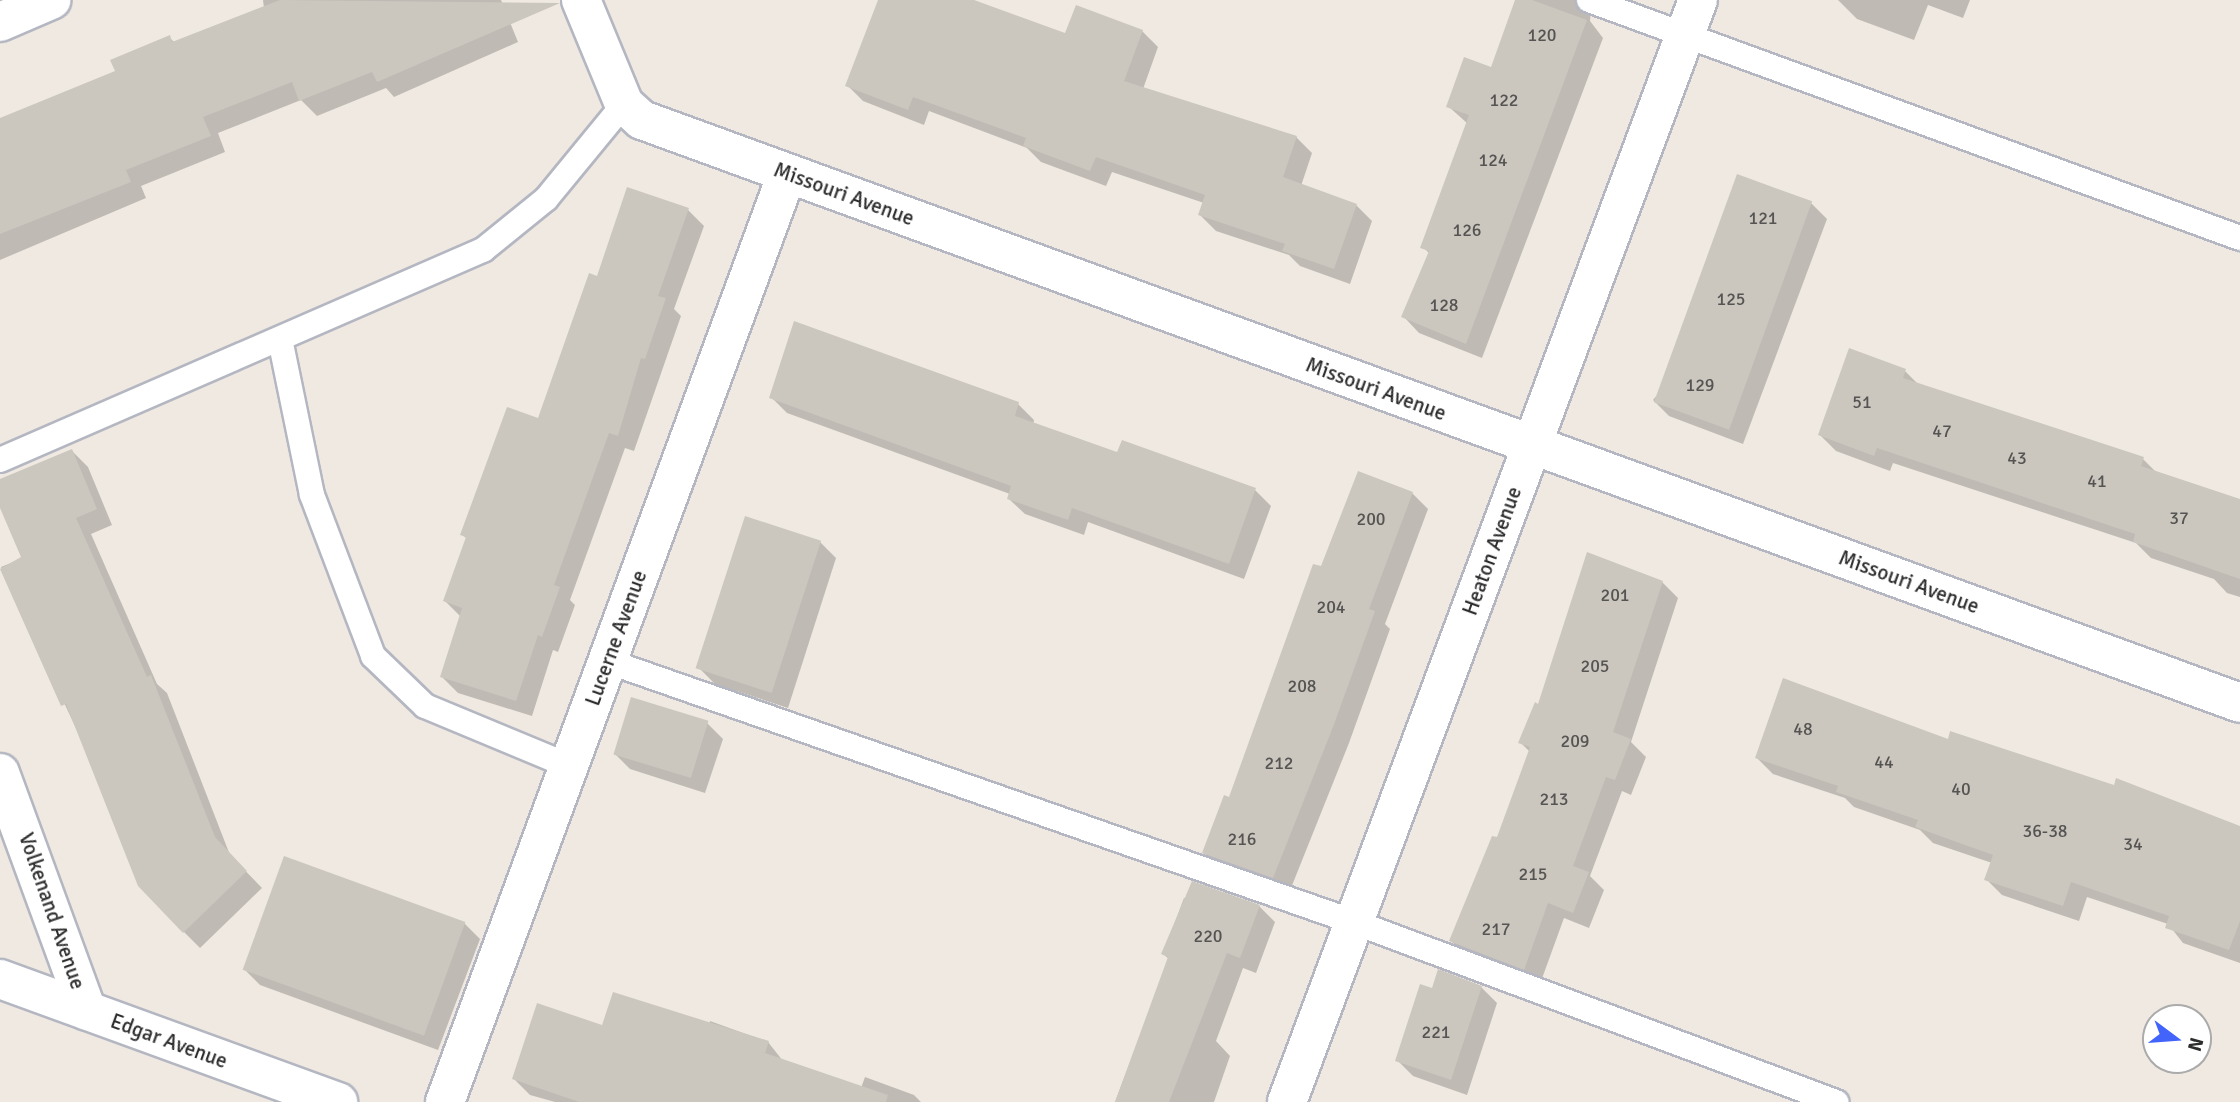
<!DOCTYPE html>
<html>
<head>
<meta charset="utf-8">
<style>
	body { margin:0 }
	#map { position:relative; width:2240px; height:1102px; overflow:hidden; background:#efe9e1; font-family:Signika,sans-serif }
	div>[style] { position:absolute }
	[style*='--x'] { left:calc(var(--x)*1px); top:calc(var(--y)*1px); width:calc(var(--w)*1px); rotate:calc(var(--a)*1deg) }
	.shadow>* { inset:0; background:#0003 }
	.building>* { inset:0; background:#cbc7bf; transform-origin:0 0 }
	.roads { filter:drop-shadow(2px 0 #b4b7c1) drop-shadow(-2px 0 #b4b7c1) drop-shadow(0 2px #b4b7c1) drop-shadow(0 -2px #b4b7c1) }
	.lane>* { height:24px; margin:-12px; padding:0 12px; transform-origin:12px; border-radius:12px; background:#fff }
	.street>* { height:38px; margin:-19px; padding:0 19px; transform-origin:19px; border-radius:19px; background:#fff }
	span { translate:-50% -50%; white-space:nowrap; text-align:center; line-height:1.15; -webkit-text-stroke:6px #fff; paint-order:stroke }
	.number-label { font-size:18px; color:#555452 }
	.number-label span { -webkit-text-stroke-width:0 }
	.street-label { font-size:21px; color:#2e2e2e }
	.north { position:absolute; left:2142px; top:1004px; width:70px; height:70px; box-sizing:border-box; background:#fff; border:2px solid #ababab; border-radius:50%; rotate:106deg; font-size:19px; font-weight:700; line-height:28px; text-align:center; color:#2e2e2e }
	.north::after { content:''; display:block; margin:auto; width:24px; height:32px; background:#4264fb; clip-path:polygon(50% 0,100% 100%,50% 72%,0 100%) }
</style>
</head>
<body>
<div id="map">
	<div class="shadow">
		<i style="clip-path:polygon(263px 0,501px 0,518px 42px,394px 97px,386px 88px,317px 116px,301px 100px,218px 133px,225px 152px,141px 186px,146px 198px,0 260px,0 122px,117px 72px,169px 37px,175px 43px,264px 8px)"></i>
		<i style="clip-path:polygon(880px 0,973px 0,1066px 35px,1142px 31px,1158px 47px,1143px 89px,1296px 137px,1312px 153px,1301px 186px,1356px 205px,1372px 221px,1350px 284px,1300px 266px,1289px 255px,1216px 231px,1200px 215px,1204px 203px,1112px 172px,1106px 186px,1041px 162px,1027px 148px,929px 111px,924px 125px,863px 101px,847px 85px)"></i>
		<i style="clip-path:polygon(1517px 0,1613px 0,1591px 10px,1590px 21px,1603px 38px,1482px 358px,1419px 333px,1404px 317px,1430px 254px,1423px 247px,1468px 124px,1448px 106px,1492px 69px)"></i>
		<i style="clip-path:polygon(1838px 0,1970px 0,1963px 18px,1928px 5px,1914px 40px,1857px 19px)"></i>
		<i style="clip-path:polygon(1811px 203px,1827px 219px,1743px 444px,1669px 416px,1653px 400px)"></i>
		<i style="clip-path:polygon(688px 210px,704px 226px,674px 309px,681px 316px,634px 451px,625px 448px,570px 600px,575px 605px,558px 652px,553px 650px,532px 716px,458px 693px,442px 677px,461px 617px,445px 601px,467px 539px,462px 534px,540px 420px,598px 278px)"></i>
		<i style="clip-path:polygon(795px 324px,1018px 404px,1034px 420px,1033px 425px,1119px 454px,1255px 490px,1271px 506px,1244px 579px,1088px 522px,1084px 535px,1025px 514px,1009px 499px,1010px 494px,787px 413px,771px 397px)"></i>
		<i style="clip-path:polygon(1905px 371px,1920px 386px,2143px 459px,2157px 473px,2240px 500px,2240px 597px,2227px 593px,2214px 579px,2151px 558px,2136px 543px,1893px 463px,1890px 471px,1836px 451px,1820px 435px)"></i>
		<i style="clip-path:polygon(72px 451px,88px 467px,112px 525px,91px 534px,157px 684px,167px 693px,230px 855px,262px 888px,200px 948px,184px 932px,94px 767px,1px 567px,23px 558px,0 504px,0 481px)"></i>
		<i style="clip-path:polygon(1412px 493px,1428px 509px,1385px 624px,1390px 629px,1349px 743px,1289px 893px,1220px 869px,1204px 853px,1230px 799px)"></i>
		<i style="clip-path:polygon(820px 542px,836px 558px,788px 708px,715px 684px,699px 668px)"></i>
		<i style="clip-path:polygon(1662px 582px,1678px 598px,1631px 742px,1646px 757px,1631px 795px,1622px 791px,1590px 876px,1604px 890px,1589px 928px,1564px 918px,1540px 984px,1467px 957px,1451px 941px,1498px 840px,1530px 752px,1521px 743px,1540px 706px)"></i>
		<i style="clip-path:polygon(707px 723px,723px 739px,705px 793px,630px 769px,614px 753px)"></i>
		<i style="clip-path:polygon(1949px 741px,2240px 828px,2240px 963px,2183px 943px,2168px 924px,2087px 897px,2079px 921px,2002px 895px,1986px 879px,1992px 863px,1933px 843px,1920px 830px,1854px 807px,1845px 798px,1773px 774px,1757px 758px)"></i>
		<i style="clip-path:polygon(1184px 898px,1259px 906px,1275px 922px,1256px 973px,1243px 968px,1216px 1041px,1230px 1056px,1214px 1102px,1115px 1102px,1169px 959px,1163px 954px)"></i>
		<i style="clip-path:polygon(464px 923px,480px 939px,438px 1050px,260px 985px,244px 969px)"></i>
		<i style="clip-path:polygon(1481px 987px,1497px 1003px,1467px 1095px,1413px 1076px,1397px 1060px,1433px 990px)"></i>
		<i style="clip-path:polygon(710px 1021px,768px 1042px,783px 1061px,861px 1088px,865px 1077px,914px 1095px,921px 1102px,555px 1102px,530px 1095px,514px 1079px,603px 1027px,709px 1025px)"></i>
	</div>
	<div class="building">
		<i style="clip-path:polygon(280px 0,560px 3px,377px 82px,372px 72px,299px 101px,292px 82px,203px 117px,211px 136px,126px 170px,131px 182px,0 234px,0 118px,115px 71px,110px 60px,170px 35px,172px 42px)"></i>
		<i style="clip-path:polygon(878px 0,974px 0,1065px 33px,1076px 5px,1143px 30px,1124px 81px,1297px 136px,1283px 177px,1357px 204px,1334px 269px,1282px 251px,1285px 244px,1198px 215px,1205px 195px,1096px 157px,1090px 171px,1023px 146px,1026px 138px,913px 97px,908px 110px,845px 86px)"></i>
		<i style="clip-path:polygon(1515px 0,1532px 0,1587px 20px,1466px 344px,1401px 317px,1429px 251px,1420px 248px,1469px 115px,1446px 107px,1464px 57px,1491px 67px)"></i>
		<i style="left:1737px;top:174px;width:80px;height:243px;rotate:20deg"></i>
		<i style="clip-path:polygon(627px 187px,689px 208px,658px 296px,666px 298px,645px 359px,641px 358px,618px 436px,609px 433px,554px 585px,560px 587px,542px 637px,538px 635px,516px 701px,440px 677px,462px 608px,443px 601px,466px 537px,460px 535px,507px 407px,538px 418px,589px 273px,597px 276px)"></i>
		<i style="clip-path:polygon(794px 321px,1019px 402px,1015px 416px,1117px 452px,1122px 440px,1256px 488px,1229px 564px,1072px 508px,1068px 520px,1007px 499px,1011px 486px,769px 398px)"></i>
		<i style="clip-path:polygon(1849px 348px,1906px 369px,1903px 378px,2144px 457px,2141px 466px,2240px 499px,2240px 579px,2133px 542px,2135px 534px,1877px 448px,1874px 456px,1818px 435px)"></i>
		<i style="clip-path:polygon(72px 449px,97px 509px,76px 518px,147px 677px,151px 675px,215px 837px,247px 871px,183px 933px,138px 886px,66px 704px,61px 706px,0 569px,21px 557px,0 508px,0 479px)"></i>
		<i style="clip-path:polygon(1358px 471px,1413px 492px,1369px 609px,1375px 611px,1333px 727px,1273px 878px,1202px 853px,1224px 795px,1229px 797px,1313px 564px,1321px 566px)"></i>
		<i style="left:745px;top:516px;width:80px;height:160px;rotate:18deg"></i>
		<i style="clip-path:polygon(1587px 552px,1663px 581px,1613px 732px,1631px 739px,1615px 780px,1606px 777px,1573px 866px,1589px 872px,1573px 913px,1548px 903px,1524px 970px,1449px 941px,1492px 836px,1497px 837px,1530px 747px,1518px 743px,1535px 702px,1538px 704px)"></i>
		<i style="clip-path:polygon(1783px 678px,1948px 739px,1950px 731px,2114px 785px,2116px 778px,2240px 826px,2240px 921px,2229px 950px,2165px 928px,2169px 916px,2071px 882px,2063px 906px,1984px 880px,1993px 855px,1915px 827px,1918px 820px,1836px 792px,1838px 786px,1755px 758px)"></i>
		<i style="left:631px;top:697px;width:81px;height:60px;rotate:17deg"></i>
		<i style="left:284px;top:856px;width:193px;height:121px;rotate:20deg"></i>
		<i style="clip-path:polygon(1192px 881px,1260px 905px,1240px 958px,1227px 953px,1169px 1102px,1115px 1102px,1168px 957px,1161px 954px)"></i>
		<i style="clip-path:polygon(1438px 969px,1482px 986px,1451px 1080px,1395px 1061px,1420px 984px,1432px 988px)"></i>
		<i style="clip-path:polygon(613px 992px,769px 1041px,765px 1053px,888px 1095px,886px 1102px,579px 1102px,512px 1079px,537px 1003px,602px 1025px)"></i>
	</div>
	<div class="roads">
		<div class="lane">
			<i style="--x:1589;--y:0;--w:693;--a:20.08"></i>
			<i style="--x:280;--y:339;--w:159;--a:78.4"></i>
			<i style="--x:312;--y:495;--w:172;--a:69.2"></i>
			<i style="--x:373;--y:656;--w:72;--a:43.9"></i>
			<i style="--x:425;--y:706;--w:156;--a:22.6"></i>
			<i style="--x:0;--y:460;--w:527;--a:-23.5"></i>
			<i style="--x:483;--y:250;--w:81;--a:-39"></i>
			<i style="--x:546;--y:199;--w:123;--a:-50.6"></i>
			<i style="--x:607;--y:661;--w:791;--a:19.26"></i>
			<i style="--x:1354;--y:922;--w:515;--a:20.48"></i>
		</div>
		<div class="street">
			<i style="--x:581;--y:0;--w:113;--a:67.5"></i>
			<i style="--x:624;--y:104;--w:24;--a:42"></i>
			<i style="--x:642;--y:120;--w:1701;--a:20.04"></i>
			<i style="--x:0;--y:22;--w:56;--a:-23.3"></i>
			<i style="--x:0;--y:773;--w:253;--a:69.9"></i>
			<i style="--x:0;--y:979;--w:360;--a:20"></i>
			<i style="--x:445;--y:1102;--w:989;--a:-69.77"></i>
			<i style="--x:1287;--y:1102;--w:1176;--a:-69.55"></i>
		</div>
	</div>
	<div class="number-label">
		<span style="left:1542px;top:35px">120</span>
		<span style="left:1504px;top:100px">122</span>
		<span style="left:1493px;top:160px">124</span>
		<span style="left:1763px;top:218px">121</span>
		<span style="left:1467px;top:230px">126</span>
		<span style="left:1731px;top:299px">125</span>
		<span style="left:1444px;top:305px">128</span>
		<span style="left:1700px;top:385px">129</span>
		<span style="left:1862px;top:402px">51</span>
		<span style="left:1942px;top:431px">47</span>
		<span style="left:2017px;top:458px">43</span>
		<span style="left:2097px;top:481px">41</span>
		<span style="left:2179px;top:518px">37</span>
		<span style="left:1371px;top:519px">200</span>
		<span style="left:1615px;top:595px">201</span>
		<span style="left:1331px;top:607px">204</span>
		<span style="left:1595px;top:666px">205</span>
		<span style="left:1302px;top:686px">208</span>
		<span style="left:1803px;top:729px">48</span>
		<span style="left:1575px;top:741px">209</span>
		<span style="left:1884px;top:762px">44</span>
		<span style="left:1279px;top:763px">212</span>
		<span style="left:1961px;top:789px">40</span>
		<span style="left:1554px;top:799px">213</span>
		<span style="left:2045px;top:831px">36-38</span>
		<span style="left:1242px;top:839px">216</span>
		<span style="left:2133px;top:844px">34</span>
		<span style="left:1533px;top:874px">215</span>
		<span style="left:1496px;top:929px">217</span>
		<span style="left:1208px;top:936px">220</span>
		<span style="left:1436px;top:1032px">221</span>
	</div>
	<div class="street-label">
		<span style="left:844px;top:194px;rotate:20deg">Missouri Avenue</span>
		<span style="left:1376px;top:389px;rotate:20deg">Missouri Avenue</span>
		<span style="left:1492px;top:551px;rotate:-70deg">Heaton Avenue</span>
		<span style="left:1909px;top:582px;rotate:20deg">Missouri Avenue</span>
		<span style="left:616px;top:638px;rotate:-70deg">Lucerne Avenue</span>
		<span style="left:52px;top:911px;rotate:71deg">Volkenand Avenue</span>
		<span style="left:169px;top:1041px;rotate:20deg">Edgar Avenue</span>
	</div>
	<div class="north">N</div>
</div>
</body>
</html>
